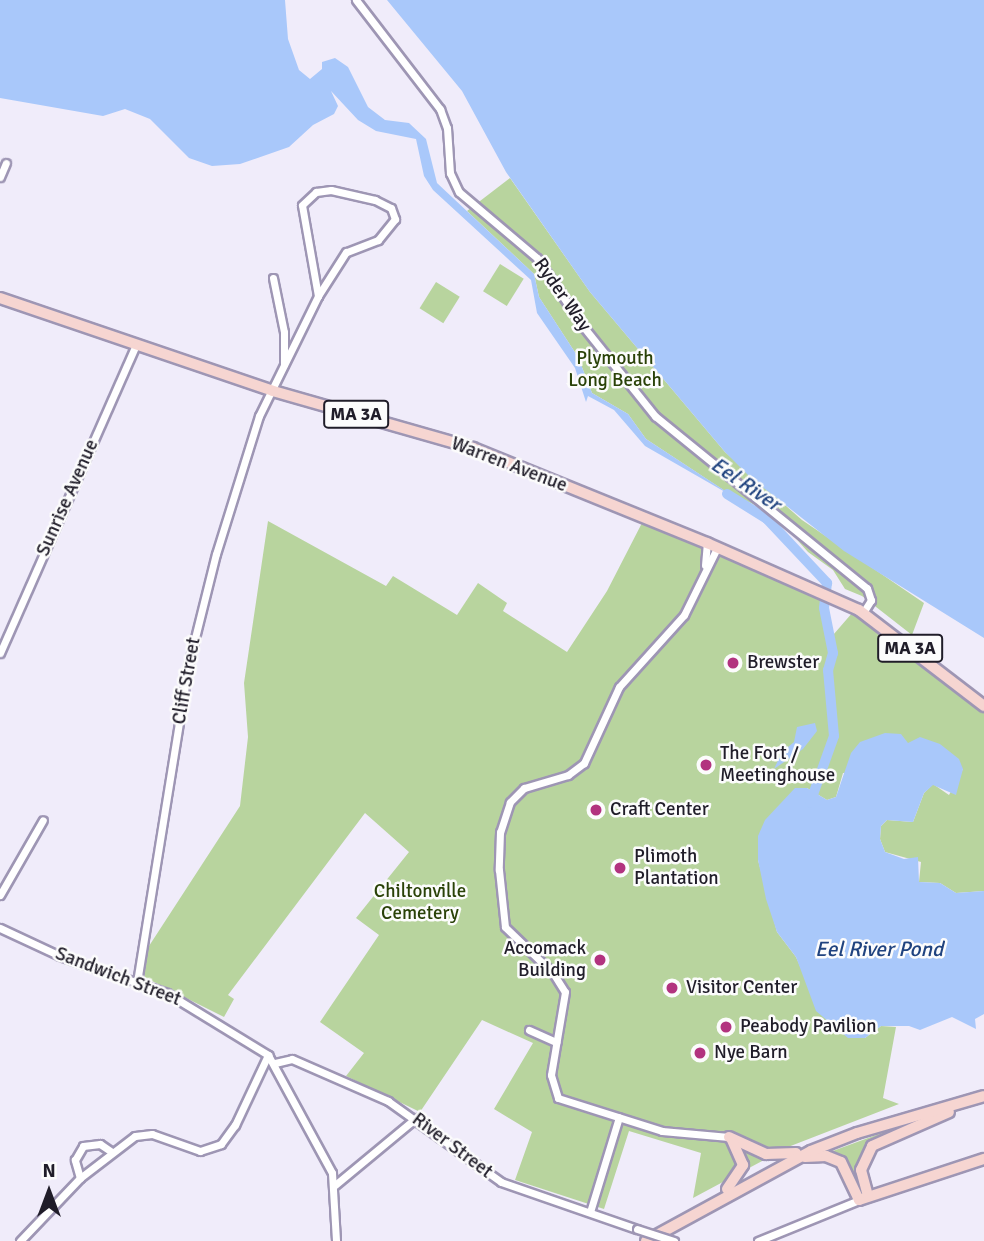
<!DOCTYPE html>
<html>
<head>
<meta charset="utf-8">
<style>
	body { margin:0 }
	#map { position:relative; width:984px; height:1241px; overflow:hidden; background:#f0ecfa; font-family:Signika,sans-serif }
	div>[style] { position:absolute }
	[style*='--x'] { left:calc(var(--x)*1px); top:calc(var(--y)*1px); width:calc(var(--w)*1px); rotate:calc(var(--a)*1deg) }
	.green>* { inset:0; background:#b8d49e; transform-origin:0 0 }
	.water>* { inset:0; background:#a9c8fa }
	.river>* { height:10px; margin:-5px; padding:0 5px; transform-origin:5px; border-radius:5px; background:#a9c8fa }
	.roads { filter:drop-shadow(2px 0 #9e96b4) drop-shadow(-2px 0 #9e96b4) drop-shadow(0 2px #9e96b4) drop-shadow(0 -2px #9e96b4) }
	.minor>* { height:7px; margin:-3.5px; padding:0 3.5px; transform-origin:3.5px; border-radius:3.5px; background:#fff }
	.major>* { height:10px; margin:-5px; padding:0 5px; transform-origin:5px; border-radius:5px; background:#f6d5d1 }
	.bridges { filter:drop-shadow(2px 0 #9e96b4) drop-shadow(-2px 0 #9e96b4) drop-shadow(0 2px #9e96b4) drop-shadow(0 -2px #9e96b4) }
	.minor-bridge>* { height:7px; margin:-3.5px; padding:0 3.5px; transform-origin:3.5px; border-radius:3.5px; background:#fff }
	.dots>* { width:19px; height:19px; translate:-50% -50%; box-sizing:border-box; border:4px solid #fcfcfc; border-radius:50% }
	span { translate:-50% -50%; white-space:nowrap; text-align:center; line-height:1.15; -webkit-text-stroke:5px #fcfcfc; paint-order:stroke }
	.shield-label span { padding:2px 5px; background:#fcfcfc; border:2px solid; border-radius:5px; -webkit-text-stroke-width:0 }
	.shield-label { font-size:18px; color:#201d29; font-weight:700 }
	.street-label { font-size:19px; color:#201d29 }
	.park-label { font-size:19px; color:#2a4208 }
	.poi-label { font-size:19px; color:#201d29 }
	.left { translate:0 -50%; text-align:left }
	.right { translate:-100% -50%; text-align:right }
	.water-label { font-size:21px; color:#20437f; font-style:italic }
	.north { position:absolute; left:14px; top:1157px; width:70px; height:70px; -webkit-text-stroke:5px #fcfcfc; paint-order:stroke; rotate:0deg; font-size:19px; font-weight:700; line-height:28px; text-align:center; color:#201d29 }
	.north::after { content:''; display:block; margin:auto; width:24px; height:32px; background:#201d29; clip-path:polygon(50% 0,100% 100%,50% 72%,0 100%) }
</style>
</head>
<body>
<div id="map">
	<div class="green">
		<i style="clip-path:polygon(510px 178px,590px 292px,725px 452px,802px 520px,924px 603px,912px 635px,862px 596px,845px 589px,833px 570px,808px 552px,774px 514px,725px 491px,646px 439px,628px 414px,592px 393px,578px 357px,539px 297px,534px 274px,467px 211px)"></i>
		<i style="left:500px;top:264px;width:28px;height:32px;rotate:32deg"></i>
		<i style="left:436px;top:282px;width:28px;height:31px;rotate:32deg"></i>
		<i style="clip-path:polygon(268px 521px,386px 586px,393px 576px,457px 615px,478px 583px,507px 603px,503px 611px,567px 652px,607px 591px,643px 521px,819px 595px,827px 642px,853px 612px,984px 710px,984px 891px,956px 893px,940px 883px,919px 882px,921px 862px,885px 852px,880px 839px,881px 826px,887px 820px,913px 822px,924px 793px,933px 784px,949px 795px,963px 769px,843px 773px,836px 797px,827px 800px,807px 788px,758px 860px,777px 932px,796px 957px,815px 1000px,865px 1038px,881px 1026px,896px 1027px,883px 1098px,899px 1104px,788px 1147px,693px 1198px,701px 1153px,629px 1131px,604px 1209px,515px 1180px,532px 1132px,494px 1109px,533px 1043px,482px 1020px,420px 1112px,346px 1076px,364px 1053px,320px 1022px,379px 935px,356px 918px,409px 852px,365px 813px,228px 995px,234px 999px,224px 1017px,144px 977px,149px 946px,240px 806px,248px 737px,244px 683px)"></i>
		<i style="clip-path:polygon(917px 1120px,870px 1143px,859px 1164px,861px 1188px,847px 1162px,830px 1152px)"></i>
	</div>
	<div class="water">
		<i style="clip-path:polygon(0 0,285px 0,288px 39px,299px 70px,310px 79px,322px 69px,322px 62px,335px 58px,348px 67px,368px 107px,385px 120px,409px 123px,426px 139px,437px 183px,534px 274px,539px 297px,578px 357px,592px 393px,628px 414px,646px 439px,739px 500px,645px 446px,614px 410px,588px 396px,586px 402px,575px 368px,537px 313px,531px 280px,433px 190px,424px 176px,416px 139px,376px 131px,358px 120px,331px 91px,338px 106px,334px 114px,313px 125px,289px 147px,240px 164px,212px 166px,189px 158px,150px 119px,125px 109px,103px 116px,0 98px)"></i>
		<i style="clip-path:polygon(387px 0,984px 0,984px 638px,844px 551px,751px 478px,725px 452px,590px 292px,506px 172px,462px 91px)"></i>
		<i style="clip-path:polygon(815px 723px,817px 731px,803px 749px,774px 769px,782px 752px,794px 742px,797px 727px)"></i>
		<i style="clip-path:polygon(885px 733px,901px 734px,908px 743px,920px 737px,940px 744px,959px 759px,963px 769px,956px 795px,933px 785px,924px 793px,913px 822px,887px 820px,881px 826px,880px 839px,885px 852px,904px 859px,918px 857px,919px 882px,940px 883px,956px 893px,984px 891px,984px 1014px,975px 1019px,976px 1029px,952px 1017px,920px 1030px,909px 1026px,881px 1026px,865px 1038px,848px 1038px,816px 1011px,796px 957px,777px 932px,766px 899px,758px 860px,758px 836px,765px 820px,795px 788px,807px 788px,827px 800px,836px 797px,851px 753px,860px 742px)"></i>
	</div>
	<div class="river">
		<i style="--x:727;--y:494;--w:47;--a:32"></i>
		<i style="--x:767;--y:519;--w:88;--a:46.8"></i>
		<i style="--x:827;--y:583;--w:25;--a:97"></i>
		<i style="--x:824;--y:608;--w:46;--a:78.7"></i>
		<i style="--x:833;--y:653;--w:18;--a:106"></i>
		<i style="--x:828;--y:670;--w:66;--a:84.8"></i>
		<i style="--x:834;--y:736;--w:71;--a:109.7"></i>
	</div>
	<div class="roads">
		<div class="minor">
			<i style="--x:356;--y:0;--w:138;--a:52.4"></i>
			<i style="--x:440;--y:109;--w:20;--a:70"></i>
			<i style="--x:447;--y:128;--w:45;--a:86.2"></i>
			<i style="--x:450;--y:173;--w:21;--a:65"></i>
			<i style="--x:459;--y:192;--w:102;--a:40.2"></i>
			<i style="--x:537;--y:258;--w:81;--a:56.1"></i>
			<i style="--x:582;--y:325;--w:117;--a:51.3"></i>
			<i style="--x:655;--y:416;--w:273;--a:39.1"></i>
			<i style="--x:867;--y:588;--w:13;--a:72"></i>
			<i style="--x:871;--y:600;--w:15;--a:122"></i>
			<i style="--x:0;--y:177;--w:15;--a:-67"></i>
			<i style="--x:331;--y:190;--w:45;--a:12.8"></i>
			<i style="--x:375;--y:200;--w:18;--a:27"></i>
			<i style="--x:391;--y:208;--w:12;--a:70"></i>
			<i style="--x:395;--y:219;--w:27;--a:129"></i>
			<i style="--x:378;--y:240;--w:34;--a:159"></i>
			<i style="--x:346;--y:252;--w:52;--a:122.5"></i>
			<i style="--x:318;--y:296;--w:92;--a:-100"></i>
			<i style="--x:302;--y:205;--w:19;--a:-43"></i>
			<i style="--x:316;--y:192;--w:15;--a:-8"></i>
			<i style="--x:273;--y:278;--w:55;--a:78.5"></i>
			<i style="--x:284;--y:332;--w:32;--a:90"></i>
			<i style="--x:717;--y:548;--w:75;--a:116.2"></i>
			<i style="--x:684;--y:615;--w:97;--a:132.1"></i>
			<i style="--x:619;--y:687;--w:84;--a:114.7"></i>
			<i style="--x:584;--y:763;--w:20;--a:143"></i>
			<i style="--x:568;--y:775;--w:46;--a:163.5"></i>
			<i style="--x:524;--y:788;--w:20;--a:135"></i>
			<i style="--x:510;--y:802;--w:32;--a:108"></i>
			<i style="--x:500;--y:832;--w:38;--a:92"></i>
			<i style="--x:499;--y:870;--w:57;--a:84"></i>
			<i style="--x:505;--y:927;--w:66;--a:43.8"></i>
			<i style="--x:553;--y:973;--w:22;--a:58"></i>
			<i style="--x:565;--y:992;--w:84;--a:99.6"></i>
			<i style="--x:551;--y:1075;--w:24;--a:73"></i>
			<i style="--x:558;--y:1098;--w:109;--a:17.6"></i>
			<i style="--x:662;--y:1131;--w:67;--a:5.1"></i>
			<i style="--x:705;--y:565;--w:22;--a:-85"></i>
			<i style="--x:0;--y:653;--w:338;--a:-66.2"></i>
			<i style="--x:0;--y:895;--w:86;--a:-60.2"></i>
			<i style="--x:0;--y:928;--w:66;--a:25"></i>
			<i style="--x:60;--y:956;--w:113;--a:19.1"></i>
			<i style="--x:167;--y:993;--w:119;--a:31.5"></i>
			<i style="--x:268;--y:1055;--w:134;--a:61.5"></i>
			<i style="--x:332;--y:1173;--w:68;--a:86.6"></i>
			<i style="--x:137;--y:982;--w:320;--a:-80.8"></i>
			<i style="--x:188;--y:666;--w:115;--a:-76"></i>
			<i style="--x:216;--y:554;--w:145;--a:-72.7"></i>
			<i style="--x:259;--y:416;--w:134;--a:-63.8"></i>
			<i style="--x:529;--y:1030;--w:30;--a:24"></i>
			<i style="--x:275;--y:1063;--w:17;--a:-13"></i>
			<i style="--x:292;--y:1059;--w:105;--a:23.6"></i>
			<i style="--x:388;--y:1101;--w:139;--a:35.6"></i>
			<i style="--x:501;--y:1182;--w:144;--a:19.1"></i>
			<i style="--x:80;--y:1178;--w:19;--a:-106"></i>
			<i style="--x:75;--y:1160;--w:16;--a:-60"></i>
			<i style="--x:83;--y:1146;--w:17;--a:-7"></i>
			<i style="--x:100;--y:1144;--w:14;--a:34"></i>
			<i style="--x:335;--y:1185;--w:105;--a:-39.6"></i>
			<i style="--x:590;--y:1212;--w:99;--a:-73"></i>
			<i style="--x:20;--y:1241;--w:87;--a:-46.4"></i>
			<i style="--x:80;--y:1178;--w:69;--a:-37.4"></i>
			<i style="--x:135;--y:1136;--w:17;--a:-7"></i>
			<i style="--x:152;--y:1134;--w:51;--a:19.5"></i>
			<i style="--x:200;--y:1151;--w:22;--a:-18"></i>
			<i style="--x:221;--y:1144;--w:24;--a:-54"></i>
			<i style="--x:235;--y:1125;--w:77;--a:-64.8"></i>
			<i style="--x:758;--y:1241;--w:109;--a:-22.1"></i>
		</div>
		<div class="major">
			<i style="--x:0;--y:298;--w:288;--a:18.8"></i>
			<i style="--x:273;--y:391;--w:208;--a:15.9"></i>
			<i style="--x:473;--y:448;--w:253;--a:22.1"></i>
			<i style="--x:707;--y:543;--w:166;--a:23.8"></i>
			<i style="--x:859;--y:610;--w:158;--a:37.5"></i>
			<i style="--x:729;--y:1137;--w:41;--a:24.7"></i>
			<i style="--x:766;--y:1154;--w:30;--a:-2"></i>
			<i style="--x:805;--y:1157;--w:21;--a:-3"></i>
			<i style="--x:826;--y:1156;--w:16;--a:22"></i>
			<i style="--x:841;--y:1162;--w:42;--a:64.7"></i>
			<i style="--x:859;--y:1200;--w:132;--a:-18.2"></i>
			<i style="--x:727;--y:1189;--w:29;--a:-56"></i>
			<i style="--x:743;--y:1165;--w:27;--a:-114"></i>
			<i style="--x:868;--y:1196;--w:27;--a:-105"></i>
			<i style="--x:861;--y:1170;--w:26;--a:-65"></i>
			<i style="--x:872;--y:1146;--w:84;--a:-23.8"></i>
			<i style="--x:646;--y:1241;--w:188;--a:-28.6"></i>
			<i style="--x:811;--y:1151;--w:49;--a:-21.4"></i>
			<i style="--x:857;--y:1133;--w:132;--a:-16.2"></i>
		</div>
	</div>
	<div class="bridges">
		<div class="minor-bridge">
			<i style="--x:637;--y:1229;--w:39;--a:18"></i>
		</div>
	</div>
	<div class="dots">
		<i style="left:733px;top:663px;background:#b2337f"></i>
		<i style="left:706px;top:765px;background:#b2337f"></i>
		<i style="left:596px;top:810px;background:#b2337f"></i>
		<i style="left:620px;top:868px;background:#b2337f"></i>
		<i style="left:600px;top:960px;background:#b2337f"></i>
		<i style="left:672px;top:988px;background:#b2337f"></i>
		<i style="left:726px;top:1027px;background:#b2337f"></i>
		<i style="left:700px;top:1053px;background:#b2337f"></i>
	</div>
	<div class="shield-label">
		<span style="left:356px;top:414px">MA 3A</span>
		<span style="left:910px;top:648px">MA 3A</span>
	</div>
	<div class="street-label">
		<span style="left:562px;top:295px;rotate:55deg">Ryder Way</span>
		<span style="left:509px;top:465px;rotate:21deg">Warren Avenue</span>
		<span style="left:68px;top:498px;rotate:-66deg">Sunrise Avenue</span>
		<span style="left:187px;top:681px;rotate:-80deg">Cliff Street</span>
		<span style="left:118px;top:977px;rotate:21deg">Sandwich Street</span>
		<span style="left:452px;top:1146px;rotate:37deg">River Street</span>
	</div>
	<div class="park-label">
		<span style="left:615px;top:370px">Plymouth<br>Long Beach</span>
		<span style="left:420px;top:903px">Chiltonville<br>Cemetery</span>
	</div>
	<div class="poi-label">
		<span class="left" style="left:747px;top:663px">Brewster</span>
		<span class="left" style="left:720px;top:765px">The Fort /<br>Meetinghouse</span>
		<span class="left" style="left:610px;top:810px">Craft Center</span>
		<span class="left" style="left:634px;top:868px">Plimoth<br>Plantation</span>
		<span class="right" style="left:586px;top:960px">Accomack<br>Building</span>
		<span class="left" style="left:686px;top:988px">Visitor Center</span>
		<span class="left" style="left:740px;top:1027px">Peabody Pavilion</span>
		<span class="left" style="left:714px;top:1053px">Nye Barn</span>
	</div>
	<div class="water-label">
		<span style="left:746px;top:484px;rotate:34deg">Eel River</span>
		<span style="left:879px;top:949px">Eel River Pond</span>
	</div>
	<div class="north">N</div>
</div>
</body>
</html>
